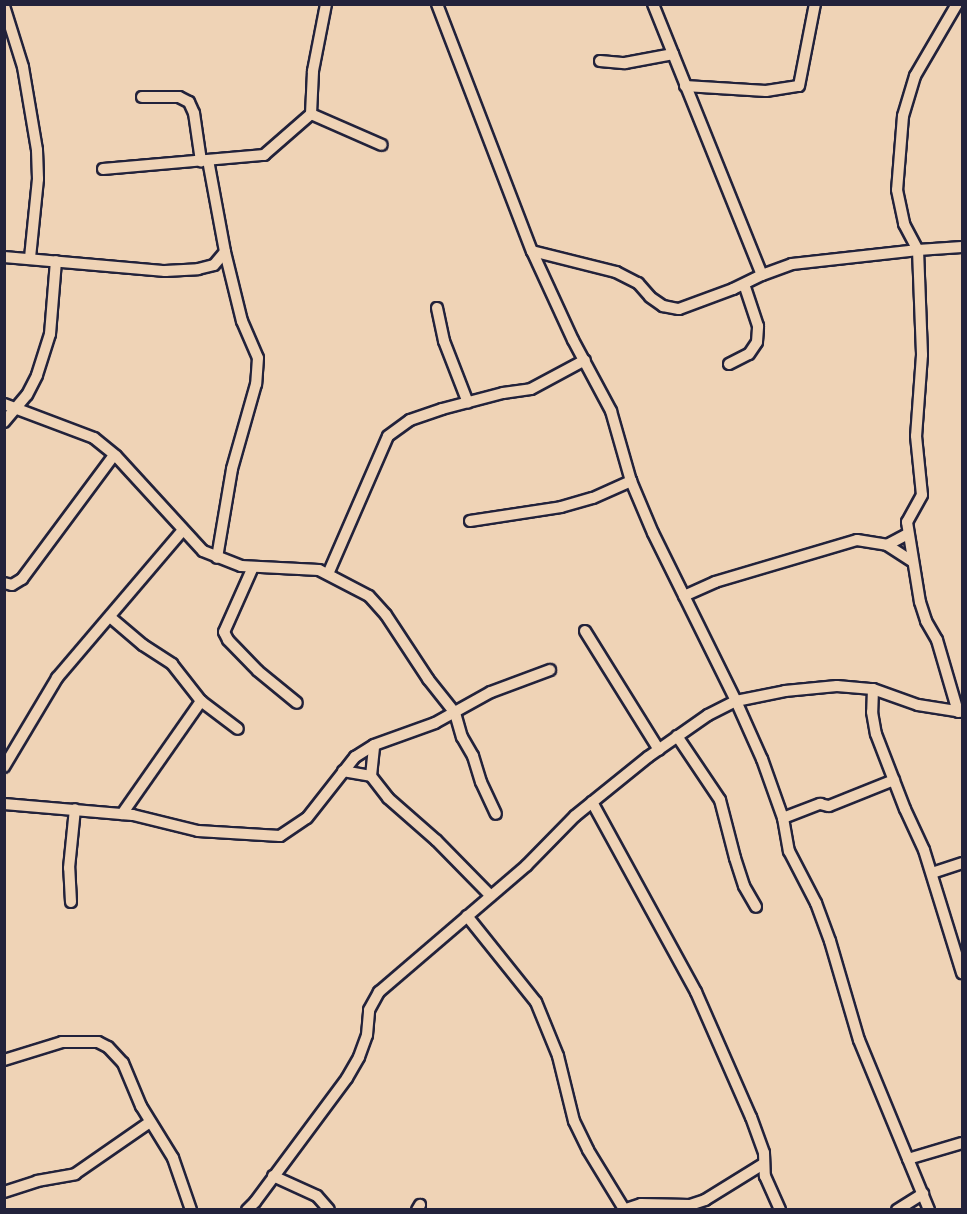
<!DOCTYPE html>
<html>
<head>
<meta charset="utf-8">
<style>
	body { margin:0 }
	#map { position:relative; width:967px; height:1214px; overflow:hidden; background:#efd3b6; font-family:"Comic Neue",sans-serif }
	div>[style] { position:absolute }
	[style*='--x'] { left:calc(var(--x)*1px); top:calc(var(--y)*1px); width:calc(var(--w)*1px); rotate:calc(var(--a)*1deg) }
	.roads { filter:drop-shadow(2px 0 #22223b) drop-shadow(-2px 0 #22223b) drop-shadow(0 2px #22223b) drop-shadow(0 -2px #22223b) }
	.street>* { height:10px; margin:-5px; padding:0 5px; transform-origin:5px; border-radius:5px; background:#efd3b6 }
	span { translate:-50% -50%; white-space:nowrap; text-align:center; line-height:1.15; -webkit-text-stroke:4.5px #efd3b6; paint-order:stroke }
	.frame { position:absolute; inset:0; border:6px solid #22223b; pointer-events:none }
</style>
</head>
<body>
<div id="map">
	<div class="roads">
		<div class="street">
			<i style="--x:437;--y:4;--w:265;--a:69"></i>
			<i style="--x:532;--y:251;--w:98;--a:65.3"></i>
			<i style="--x:573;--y:340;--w:81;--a:61.8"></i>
			<i style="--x:611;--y:411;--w:73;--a:74.1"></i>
			<i style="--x:631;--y:481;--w:56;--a:67.1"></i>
			<i style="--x:653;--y:533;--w:187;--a:63.7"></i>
			<i style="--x:736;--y:701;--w:64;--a:65.9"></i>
			<i style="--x:762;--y:759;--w:63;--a:70.4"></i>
			<i style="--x:783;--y:818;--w:34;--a:80"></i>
			<i style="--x:789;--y:851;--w:59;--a:62.6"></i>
			<i style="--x:816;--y:903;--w:40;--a:69.8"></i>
			<i style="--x:830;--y:941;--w:103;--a:73.7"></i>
			<i style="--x:859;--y:1040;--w:184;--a:67.6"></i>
			<i style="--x:653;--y:4;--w:292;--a:68.1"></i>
			<i style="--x:762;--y:275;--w:32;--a:-20"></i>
			<i style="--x:792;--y:264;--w:127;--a:-6.3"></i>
			<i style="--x:918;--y:250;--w:105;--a:87.8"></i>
			<i style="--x:922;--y:355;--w:81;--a:94.2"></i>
			<i style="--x:916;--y:436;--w:59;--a:84.2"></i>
			<i style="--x:922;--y:495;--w:31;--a:119"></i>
			<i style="--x:907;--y:522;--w:81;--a:80.8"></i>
			<i style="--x:920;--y:602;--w:20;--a:72"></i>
			<i style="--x:926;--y:621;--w:22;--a:60"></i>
			<i style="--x:937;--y:640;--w:75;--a:73.7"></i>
			<i style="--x:957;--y:4;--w:83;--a:120.3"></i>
			<i style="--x:915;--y:76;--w:42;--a:106.7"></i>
			<i style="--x:903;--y:116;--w:74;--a:94.6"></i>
			<i style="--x:897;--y:190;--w:35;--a:78"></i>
			<i style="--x:904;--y:224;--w:30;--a:62"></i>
			<i style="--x:918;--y:250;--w:44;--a:-3.9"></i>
			<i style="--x:4;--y:6;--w:64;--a:72.7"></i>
			<i style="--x:23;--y:67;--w:84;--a:80.4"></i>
			<i style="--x:37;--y:150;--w:29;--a:88"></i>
			<i style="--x:38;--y:179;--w:79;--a:95.8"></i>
			<i style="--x:600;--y:61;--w:25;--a:5"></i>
			<i style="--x:625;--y:63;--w:49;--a:-10.6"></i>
			<i style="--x:685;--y:86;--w:81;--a:3.5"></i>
			<i style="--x:766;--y:91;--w:33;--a:-9"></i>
			<i style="--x:799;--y:86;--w:84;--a:-79"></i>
			<i style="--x:142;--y:97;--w:37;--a:0"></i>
			<i style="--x:179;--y:97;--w:11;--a:27"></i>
			<i style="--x:189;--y:102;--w:12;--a:66"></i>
			<i style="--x:194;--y:113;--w:49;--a:81.7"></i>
			<i style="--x:311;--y:114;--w:77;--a:23.6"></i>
			<i style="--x:208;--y:160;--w:94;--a:79.5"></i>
			<i style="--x:225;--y:252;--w:71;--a:76.2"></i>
			<i style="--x:242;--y:321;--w:40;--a:66.6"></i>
			<i style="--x:258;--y:358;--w:26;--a:94"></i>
			<i style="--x:256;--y:384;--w:88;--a:105.8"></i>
			<i style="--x:232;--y:469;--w:90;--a:99.6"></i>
			<i style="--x:103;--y:169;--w:162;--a:-5"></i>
			<i style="--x:264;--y:155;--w:62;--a:-41.1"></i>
			<i style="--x:311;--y:114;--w:43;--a:-87.3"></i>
			<i style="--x:313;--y:71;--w:68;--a:-79"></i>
			<i style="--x:532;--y:251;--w:87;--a:14"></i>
			<i style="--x:616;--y:272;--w:25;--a:27"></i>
			<i style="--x:638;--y:283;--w:18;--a:49"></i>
			<i style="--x:650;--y:297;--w:16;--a:35"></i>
			<i style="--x:663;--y:306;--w:16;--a:11"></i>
			<i style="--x:679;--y:309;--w:58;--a:-20.3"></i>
			<i style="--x:733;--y:289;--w:32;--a:-26"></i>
			<i style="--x:4;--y:257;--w:162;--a:5"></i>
			<i style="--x:165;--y:271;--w:33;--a:-3"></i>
			<i style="--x:198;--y:269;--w:16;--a:-14"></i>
			<i style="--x:214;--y:265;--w:17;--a:-50"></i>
			<i style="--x:437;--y:308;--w:34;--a:78"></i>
			<i style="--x:444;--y:341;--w:66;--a:68.8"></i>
			<i style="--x:729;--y:364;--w:22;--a:-27"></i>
			<i style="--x:749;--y:354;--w:14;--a:-56"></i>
			<i style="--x:757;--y:342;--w:16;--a:-86"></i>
			<i style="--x:758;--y:326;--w:44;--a:-108.4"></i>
			<i style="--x:4;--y:404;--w:96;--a:20.7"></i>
			<i style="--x:94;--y:438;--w:28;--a:39"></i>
			<i style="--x:116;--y:456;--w:129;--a:47.5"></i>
			<i style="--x:203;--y:551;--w:41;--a:21.5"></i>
			<i style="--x:241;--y:566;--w:78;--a:2.9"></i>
			<i style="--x:319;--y:570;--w:56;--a:27.5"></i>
			<i style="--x:369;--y:596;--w:25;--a:48"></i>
			<i style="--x:386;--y:615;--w:77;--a:56.7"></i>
			<i style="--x:428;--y:679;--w:43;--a:51.5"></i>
			<i style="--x:455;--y:713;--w:25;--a:74"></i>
			<i style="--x:462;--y:737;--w:22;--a:60"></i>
			<i style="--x:473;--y:756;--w:27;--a:73"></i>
			<i style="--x:481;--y:782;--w:35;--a:65"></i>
			<i style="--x:4;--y:422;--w:35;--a:-50"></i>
			<i style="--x:27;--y:395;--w:22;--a:-63"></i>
			<i style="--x:37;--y:375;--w:43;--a:-72.4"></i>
			<i style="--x:50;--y:334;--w:73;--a:-85.3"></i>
			<i style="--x:470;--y:521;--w:92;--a:-8.7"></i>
			<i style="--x:561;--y:507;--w:33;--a:-16"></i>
			<i style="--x:593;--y:498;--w:42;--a:-24.1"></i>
			<i style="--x:887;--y:545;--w:24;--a:-28"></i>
			<i style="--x:253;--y:567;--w:71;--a:114"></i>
			<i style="--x:224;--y:632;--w:9;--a:63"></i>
			<i style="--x:228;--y:640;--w:43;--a:45.9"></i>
			<i style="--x:258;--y:671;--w:50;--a:39.4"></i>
			<i style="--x:328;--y:574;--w:150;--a:-66.5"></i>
			<i style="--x:388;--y:436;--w:27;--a:-36"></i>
			<i style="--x:410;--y:420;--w:34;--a:-19"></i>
			<i style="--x:442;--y:409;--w:63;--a:-14.7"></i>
			<i style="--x:503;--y:393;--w:28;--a:-8"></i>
			<i style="--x:531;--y:389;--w:61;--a:-28.2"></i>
			<i style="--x:4;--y:583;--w:8;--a:14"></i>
			<i style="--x:12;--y:585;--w:12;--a:-31"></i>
			<i style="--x:22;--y:579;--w:154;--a:-53.4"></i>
			<i style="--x:684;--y:596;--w:34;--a:-24"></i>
			<i style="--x:715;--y:582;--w:148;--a:-16.5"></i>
			<i style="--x:857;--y:540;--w:30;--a:9"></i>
			<i style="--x:887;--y:545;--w:30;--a:33"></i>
			<i style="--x:110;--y:617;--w:43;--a:40.3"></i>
			<i style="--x:143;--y:645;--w:35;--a:33"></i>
			<i style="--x:172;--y:664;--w:47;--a:51.9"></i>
			<i style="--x:201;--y:701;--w:46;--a:37.1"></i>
			<i style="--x:585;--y:631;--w:140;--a:58.1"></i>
			<i style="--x:873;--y:689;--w:23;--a:92"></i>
			<i style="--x:872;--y:712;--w:22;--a:80"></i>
			<i style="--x:876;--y:734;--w:80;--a:68.9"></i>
			<i style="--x:905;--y:809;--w:45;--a:65.1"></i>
			<i style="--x:924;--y:850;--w:129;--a:72.8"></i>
			<i style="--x:677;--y:736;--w:77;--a:56.1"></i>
			<i style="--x:720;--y:800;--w:60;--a:75.5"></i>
			<i style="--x:735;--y:858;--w:29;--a:72"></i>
			<i style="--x:744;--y:886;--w:24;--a:60"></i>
			<i style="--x:4;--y:767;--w:104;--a:-59.2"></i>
			<i style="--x:57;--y:678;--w:194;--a:-49.6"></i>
			<i style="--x:343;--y:771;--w:28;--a:10"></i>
			<i style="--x:371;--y:776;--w:28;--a:52"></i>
			<i style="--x:388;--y:798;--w:64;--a:41.2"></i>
			<i style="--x:436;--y:840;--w:78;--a:45.5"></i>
			<i style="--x:371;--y:776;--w:31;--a:-84"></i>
			<i style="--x:592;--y:802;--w:217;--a:61.3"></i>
			<i style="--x:696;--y:992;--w:137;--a:66.3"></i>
			<i style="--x:751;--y:1117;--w:38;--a:70"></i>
			<i style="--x:764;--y:1153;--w:23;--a:88"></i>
			<i style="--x:765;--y:1176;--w:37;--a:66"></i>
			<i style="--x:4;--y:804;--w:129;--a:4.9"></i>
			<i style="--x:133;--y:815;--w:67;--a:13.8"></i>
			<i style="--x:198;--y:831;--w:82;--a:3.5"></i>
			<i style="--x:280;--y:836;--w:32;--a:-34"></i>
			<i style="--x:307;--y:818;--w:78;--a:-51.8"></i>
			<i style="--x:355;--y:757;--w:22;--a:-32"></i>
			<i style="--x:374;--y:745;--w:65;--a:-19.8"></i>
			<i style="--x:435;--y:723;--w:64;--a:-29"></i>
			<i style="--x:491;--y:692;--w:63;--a:-20.4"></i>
			<i style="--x:122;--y:814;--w:138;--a:-55"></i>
			<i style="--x:783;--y:818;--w:40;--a:-21"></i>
			<i style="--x:820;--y:804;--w:9;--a:13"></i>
			<i style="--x:829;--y:806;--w:70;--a:-21.8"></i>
			<i style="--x:932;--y:873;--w:32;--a:-18"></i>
			<i style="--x:71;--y:902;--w:34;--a:-93"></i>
			<i style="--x:69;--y:868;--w:59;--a:-84.2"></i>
			<i style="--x:467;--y:916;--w:110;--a:51.3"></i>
			<i style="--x:536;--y:1002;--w:58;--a:67.8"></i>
			<i style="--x:558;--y:1056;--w:67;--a:76.2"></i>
			<i style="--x:574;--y:1121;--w:32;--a:64"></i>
			<i style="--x:588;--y:1150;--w:69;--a:58.6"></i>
			<i style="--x:4;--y:1060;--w:61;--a:-17.2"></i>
			<i style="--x:62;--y:1042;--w:36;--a:0"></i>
			<i style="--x:98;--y:1042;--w:11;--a:27"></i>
			<i style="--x:108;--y:1047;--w:22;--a:47"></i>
			<i style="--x:123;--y:1063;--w:47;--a:67.3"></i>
			<i style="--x:141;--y:1106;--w:61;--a:58.4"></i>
			<i style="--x:173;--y:1158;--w:55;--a:70.9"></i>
			<i style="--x:908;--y:1159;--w:56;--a:-16.5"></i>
			<i style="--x:273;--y:1176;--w:48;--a:24.4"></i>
			<i style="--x:317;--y:1196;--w:18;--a:49"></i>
			<i style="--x:4;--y:1192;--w:35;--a:-18"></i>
			<i style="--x:37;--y:1181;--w:39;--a:-10"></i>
			<i style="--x:75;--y:1174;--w:91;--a:-34.7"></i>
			<i style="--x:247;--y:1210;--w:11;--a:-45"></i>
			<i style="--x:255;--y:1202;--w:154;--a:-53.4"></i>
			<i style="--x:347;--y:1078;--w:24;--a:-60"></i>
			<i style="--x:359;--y:1057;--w:23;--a:-70"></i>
			<i style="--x:367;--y:1035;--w:25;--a:-85"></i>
			<i style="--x:369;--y:1010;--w:21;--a:-61"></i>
			<i style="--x:379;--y:992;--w:194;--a:-40.6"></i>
			<i style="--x:526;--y:866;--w:70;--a:-45.6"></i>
			<i style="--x:575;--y:816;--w:94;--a:-38.9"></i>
			<i style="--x:648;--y:757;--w:73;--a:-35"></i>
			<i style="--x:708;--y:715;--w:31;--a:-27"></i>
			<i style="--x:736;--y:701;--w:50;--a:-11.5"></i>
			<i style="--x:785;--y:691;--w:52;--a:-5.5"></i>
			<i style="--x:837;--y:686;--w:36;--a:5"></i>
			<i style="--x:873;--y:689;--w:48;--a:19.6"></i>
			<i style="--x:918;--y:705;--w:45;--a:9"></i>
			<i style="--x:417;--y:1210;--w:6;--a:-59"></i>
			<i style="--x:623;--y:1210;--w:19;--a:-18"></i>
			<i style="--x:641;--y:1204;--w:49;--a:1.2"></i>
			<i style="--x:690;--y:1205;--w:16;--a:-18"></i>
			<i style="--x:705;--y:1200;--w:68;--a:-31.8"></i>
			<i style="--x:897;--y:1210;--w:31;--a:-32"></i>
		</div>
	</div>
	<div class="frame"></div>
</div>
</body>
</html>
